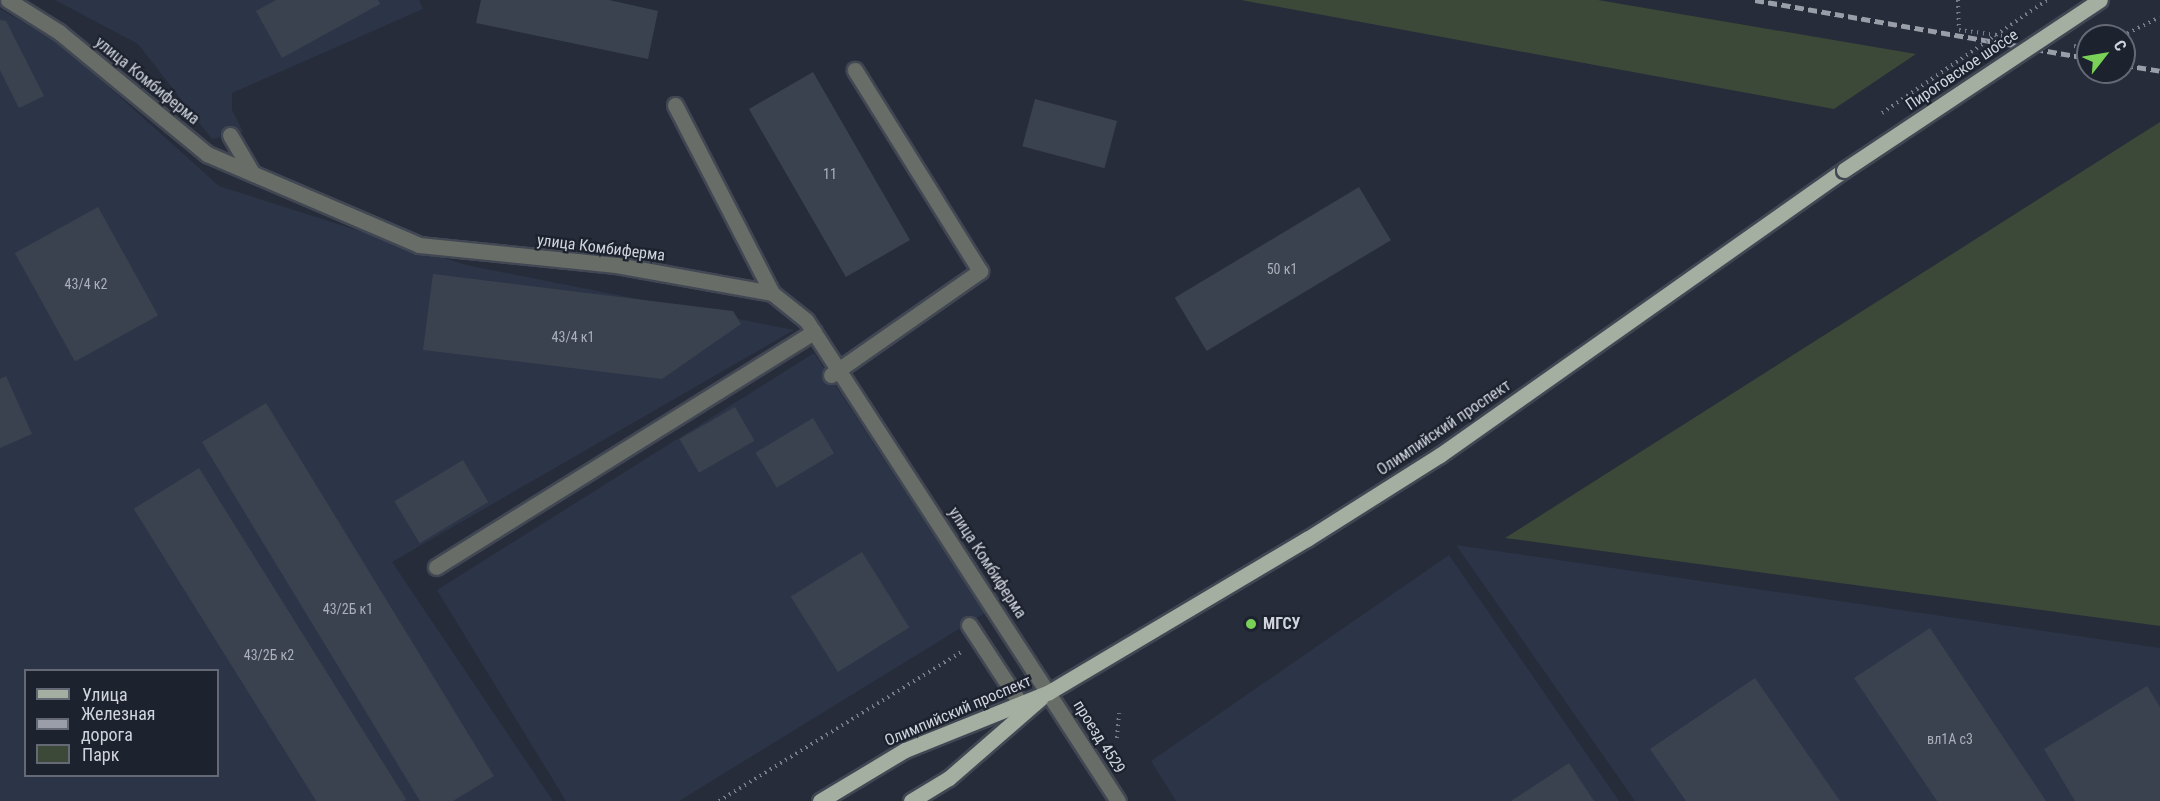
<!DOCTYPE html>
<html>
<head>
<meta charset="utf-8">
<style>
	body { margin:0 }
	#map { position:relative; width:2160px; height:801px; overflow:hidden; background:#262c39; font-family:"Roboto Condensed",sans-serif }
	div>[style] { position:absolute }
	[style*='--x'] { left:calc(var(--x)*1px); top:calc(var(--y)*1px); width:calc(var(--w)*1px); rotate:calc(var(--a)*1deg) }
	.built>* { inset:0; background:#2c3447 }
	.green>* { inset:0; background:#3c4838 }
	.building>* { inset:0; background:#3b424f; transform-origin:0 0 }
	.path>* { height:4px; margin-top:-2px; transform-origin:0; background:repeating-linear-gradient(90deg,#787d88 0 1.5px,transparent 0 6px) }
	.roads { filter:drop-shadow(2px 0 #414753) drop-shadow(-2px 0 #414753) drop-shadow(0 2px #414753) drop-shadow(0 -2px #414753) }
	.minor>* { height:15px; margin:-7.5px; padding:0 7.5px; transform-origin:7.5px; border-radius:7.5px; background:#686d67 }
	.major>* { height:15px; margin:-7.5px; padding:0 7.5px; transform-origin:7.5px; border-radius:7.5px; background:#a4aea1 }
	.rail>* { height:4.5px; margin-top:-2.25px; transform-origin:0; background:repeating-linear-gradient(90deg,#999ea8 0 9px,transparent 0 13.5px) }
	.path-bridge>* { height:4px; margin-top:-2px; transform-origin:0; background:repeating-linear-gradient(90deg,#787d88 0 1.5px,transparent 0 6px) }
	.bridges { filter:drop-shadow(2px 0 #414753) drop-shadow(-2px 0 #414753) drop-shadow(0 2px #414753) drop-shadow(0 -2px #414753) }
	.major-bridge>* { height:15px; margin:-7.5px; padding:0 7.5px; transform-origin:7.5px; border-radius:7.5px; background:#a4aea1 }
	.dots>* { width:16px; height:16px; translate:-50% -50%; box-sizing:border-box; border:3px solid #1d222f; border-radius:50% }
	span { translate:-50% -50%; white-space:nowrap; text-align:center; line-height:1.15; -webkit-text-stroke:4.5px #1d222f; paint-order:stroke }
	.number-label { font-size:14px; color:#abb0ba }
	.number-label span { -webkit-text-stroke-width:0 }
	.street-label { font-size:16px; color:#d0d4dd }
	.poi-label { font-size:16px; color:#d0d4dd; font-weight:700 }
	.left { translate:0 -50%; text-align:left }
	.legend { position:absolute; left:24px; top:669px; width:195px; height:108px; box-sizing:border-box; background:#1d222f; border:2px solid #656975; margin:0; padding:8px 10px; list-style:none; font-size:18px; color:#d0d4dd }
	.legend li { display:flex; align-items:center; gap:12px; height:30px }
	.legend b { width:30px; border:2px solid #656975 }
	.north { position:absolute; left:2076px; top:24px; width:60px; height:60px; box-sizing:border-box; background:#1d222f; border:2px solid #656975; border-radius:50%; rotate:59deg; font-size:16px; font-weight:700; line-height:24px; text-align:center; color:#d0d4dd }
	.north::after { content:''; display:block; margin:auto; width:21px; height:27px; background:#79d157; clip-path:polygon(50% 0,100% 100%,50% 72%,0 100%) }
</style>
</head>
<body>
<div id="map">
	<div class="built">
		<i style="clip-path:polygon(55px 0,419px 0,423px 9px,232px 93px,232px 110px,243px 132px,212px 139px,138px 44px)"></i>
		<i style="clip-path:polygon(evenodd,0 9px,61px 44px,219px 186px,466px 265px,794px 330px,392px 562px,553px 801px,0 801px,0 9px,26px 670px,218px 670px,218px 776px,26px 776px,26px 670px)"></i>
		<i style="clip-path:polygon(814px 353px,985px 613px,679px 801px,566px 801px,437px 590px)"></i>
		<i style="clip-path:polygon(1456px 545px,2160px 648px,2160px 801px,1635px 801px)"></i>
		<i style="clip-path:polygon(1449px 555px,1619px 801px,1176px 801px,1151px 761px)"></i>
	</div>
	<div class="green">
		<i style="clip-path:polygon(1241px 0,1598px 0,1916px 54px,1834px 109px)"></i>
		<i style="clip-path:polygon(2160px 122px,2160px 626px,1505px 538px)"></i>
	</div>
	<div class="building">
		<i style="clip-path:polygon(276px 0,378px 0,380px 4px,282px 58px,256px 11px)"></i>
		<i style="clip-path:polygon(481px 0,609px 0,658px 11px,648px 59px,476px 23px)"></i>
		<i style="clip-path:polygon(0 20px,6px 21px,44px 96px,19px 108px,0 70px)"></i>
		<i style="left:813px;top:72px;width:194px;height:74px;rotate:60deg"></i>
		<i style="left:1035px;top:99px;width:85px;height:49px;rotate:15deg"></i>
		<i style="left:1359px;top:187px;width:62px;height:215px;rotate:59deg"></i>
		<i style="left:98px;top:207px;width:124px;height:95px;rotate:61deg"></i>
		<i style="clip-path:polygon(433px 274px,733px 311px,741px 324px,662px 379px,423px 350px)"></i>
		<i style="clip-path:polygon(6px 376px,32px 434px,0 448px,0 379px)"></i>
		<i style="clip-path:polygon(266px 403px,494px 776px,453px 801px,420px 801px,202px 442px)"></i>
		<i style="left:735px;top:407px;width:39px;height:64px;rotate:60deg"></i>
		<i style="left:813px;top:418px;width:41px;height:67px;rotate:59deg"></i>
		<i style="left:463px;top:460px;width:49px;height:80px;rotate:59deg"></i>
		<i style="left:199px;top:468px;width:391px;height:77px;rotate:58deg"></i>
		<i style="left:862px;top:552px;width:89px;height:84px;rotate:58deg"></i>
		<i style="clip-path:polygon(1930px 628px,2046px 801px,1937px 801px,1854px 678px)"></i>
		<i style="clip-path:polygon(1755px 678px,1840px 801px,1686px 801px,1650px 749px)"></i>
		<i style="clip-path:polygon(2147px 686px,2160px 707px,2160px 801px,2075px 801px,2044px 749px)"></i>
		<i style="clip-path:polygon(1569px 763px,1594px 801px,1511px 801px)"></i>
	</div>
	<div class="path">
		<i style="--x:1958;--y:0;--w:30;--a:88"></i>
		<i style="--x:1959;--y:30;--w:45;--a:7.6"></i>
		<i style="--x:2122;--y:36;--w:42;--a:-26.6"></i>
		<i style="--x:2074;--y:46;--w:14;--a:8"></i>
		<i style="--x:1117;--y:738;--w:25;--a:-85"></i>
		<i style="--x:719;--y:801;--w:284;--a:-31.6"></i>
	</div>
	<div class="roads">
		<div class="minor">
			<i style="--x:8;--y:0;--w:60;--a:32.1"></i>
			<i style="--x:59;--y:32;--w:192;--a:39.5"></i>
			<i style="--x:207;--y:154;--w:231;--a:23.2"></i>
			<i style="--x:419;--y:245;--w:198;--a:5.8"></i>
			<i style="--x:616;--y:265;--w:158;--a:10.2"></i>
			<i style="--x:772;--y:293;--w:43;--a:38.5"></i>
			<i style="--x:806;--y:320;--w:573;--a:57.03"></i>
			<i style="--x:675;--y:105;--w:212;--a:62.7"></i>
			<i style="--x:230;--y:135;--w:45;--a:59.5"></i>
			<i style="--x:831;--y:375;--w:182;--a:-34.9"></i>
			<i style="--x:980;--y:271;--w:237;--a:-121.9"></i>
			<i style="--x:436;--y:567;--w:445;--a:-31.9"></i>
			<i style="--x:969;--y:625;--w:93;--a:56.8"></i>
		</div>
		<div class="major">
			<i style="--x:820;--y:801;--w:99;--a:-31"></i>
			<i style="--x:905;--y:750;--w:155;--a:-21.9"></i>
			<i style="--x:1049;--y:692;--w:300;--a:-30.7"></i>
			<i style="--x:1307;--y:539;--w:157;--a:-32.3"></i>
			<i style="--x:1440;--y:455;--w:494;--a:-35.2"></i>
			<i style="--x:911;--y:801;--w:44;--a:-31.2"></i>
			<i style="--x:949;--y:778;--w:121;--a:-41"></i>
		</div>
	</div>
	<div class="rail">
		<i style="--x:1755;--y:0;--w:338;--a:9.9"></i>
		<i style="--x:2124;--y:65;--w:36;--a:9"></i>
	</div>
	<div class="path-bridge">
		<i style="--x:1882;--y:113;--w:200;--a:-34.4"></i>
	</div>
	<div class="bridges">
		<div class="major-bridge">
			<i style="--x:1844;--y:170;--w:307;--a:-33.6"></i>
		</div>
	</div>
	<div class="dots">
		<i style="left:1251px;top:624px;background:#79d157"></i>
	</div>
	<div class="number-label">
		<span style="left:830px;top:174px">11</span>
		<span style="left:1282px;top:269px">50 к1</span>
		<span style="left:86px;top:284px">43/4 к2</span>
		<span style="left:573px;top:337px">43/4 к1</span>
		<span style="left:348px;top:609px">43/2Б к1</span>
		<span style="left:269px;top:655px">43/2Б к2</span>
		<span style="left:1950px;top:739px">вл1А с3</span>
	</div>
	<div class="street-label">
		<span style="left:1962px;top:70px;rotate:-34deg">Пироговское шоссе</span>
		<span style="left:147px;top:81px;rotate:39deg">улица Комбиферма</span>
		<span style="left:601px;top:248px;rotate:7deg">улица Комбиферма</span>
		<span style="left:1444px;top:428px;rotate:-34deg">Олимпийский проспект</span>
		<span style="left:987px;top:563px;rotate:57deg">улица Комбиферма</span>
		<span style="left:958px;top:711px;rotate:-23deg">Олимпийский проспект</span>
		<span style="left:1099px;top:737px;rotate:58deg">проезд 4529</span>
	</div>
	<div class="poi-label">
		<span class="left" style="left:1263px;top:624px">МГСУ</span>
	</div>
	<ul class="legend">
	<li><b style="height:8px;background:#a4aea1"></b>Улица</li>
	<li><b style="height:8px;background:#999ea8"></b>Железная дорога</li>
	<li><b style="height:16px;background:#3c4838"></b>Парк</li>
	</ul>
	<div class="north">С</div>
</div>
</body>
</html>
